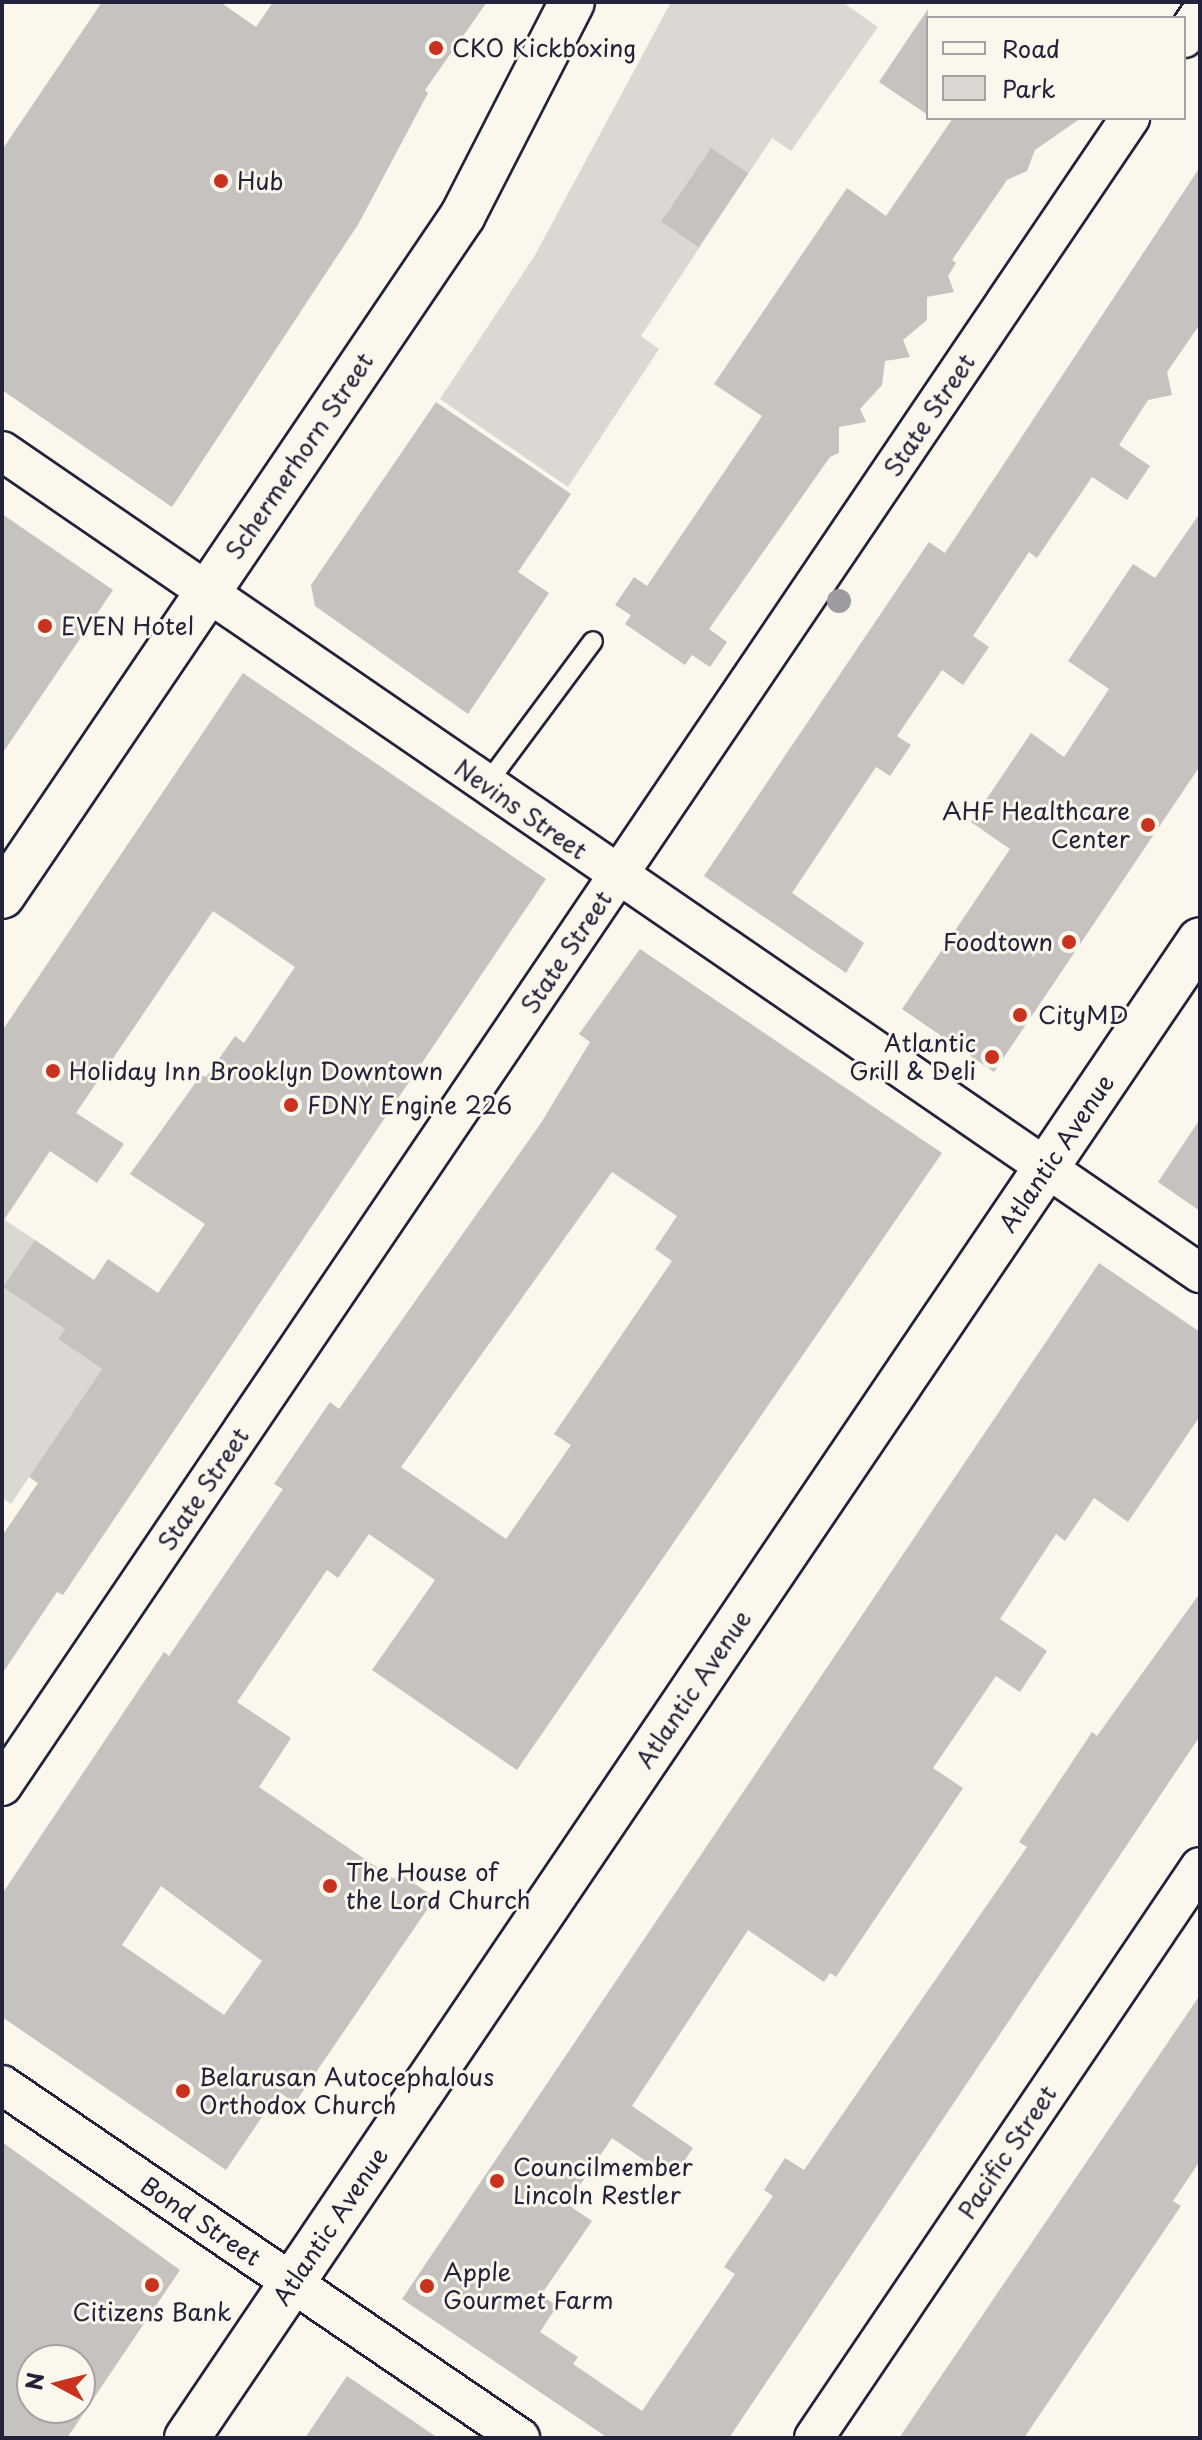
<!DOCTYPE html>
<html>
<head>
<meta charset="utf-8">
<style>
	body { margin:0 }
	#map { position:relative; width:1202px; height:2440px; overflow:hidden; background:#fbf7ec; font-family:"Playpen Sans",sans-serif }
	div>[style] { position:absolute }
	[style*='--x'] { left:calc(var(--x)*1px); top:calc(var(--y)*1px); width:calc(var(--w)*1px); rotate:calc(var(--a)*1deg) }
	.green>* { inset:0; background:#dbd8d3 }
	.building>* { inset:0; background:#c6c2c0; transform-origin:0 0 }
	.roads { filter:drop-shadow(2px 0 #22223b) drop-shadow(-2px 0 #22223b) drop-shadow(0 2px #22223b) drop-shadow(0 -2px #22223b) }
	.service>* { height:18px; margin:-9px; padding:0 9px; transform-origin:9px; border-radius:9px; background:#fbf7ec }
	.minor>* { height:38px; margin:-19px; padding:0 19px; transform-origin:19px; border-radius:19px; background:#fbf7ec }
	.secondary>* { height:44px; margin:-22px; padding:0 22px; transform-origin:22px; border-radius:22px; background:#fbf7ec }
	.primary>* { height:44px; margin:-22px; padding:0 22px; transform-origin:22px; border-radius:22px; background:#fbf7ec }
	.trees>* { width:24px; height:24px; margin:-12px; border-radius:50%; background:#9d9ba0 }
	.dots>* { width:22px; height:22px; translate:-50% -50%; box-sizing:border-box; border:4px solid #fbf7ec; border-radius:50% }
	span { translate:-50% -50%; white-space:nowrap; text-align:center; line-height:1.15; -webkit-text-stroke:6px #fbf7ec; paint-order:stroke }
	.poi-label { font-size:24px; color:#22223b }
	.left { translate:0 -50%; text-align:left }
	.right { translate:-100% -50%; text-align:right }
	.street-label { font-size:24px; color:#22223b }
	.frame { position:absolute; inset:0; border:4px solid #22223b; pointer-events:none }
	.legend { position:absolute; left:926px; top:16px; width:260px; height:104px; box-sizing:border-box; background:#fbf7ec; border:2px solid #a4a2a5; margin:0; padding:10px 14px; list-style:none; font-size:24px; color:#22223b }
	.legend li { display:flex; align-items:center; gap:16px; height:40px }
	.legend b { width:40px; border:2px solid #a4a2a5 }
	.north { position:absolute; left:16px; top:2344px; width:80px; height:80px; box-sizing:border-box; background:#fbf7ec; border:2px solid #a4a2a5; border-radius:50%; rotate:277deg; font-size:22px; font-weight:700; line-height:32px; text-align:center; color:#22223b }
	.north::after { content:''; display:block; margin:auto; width:28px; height:36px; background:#c8321e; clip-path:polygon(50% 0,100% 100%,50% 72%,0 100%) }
</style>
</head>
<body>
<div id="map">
	<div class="green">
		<i style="clip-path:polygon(671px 2px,842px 2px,878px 27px,791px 151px,772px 138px,641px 336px,659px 349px,568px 487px,440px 399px,535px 255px)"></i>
		<i style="clip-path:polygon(2px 1218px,35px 1240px,4px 1287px,65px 1329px,58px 1339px,102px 1369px,11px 1504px,2px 1498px)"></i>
	</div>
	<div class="building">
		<i style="clip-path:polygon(102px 2px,220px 2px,256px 27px,273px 2px,487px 2px,425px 90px,428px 93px,359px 223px,172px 507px,2px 390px,2px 150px)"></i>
		<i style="clip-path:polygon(928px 9px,928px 115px,879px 82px)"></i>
		<i style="clip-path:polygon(953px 118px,1081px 118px,1035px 150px,1027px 171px,1007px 180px,952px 260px,956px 263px,948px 276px,954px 292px,927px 297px,927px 320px,903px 340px,910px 357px,885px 361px,882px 385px,860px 409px,866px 422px,839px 427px,839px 453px,830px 457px,709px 629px,727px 642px,710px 667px,692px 655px,685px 665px,625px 624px,631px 615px,615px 605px,634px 577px,647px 586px,762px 416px,714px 384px,847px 188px,886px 216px)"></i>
		<i style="left:711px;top:148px;width:45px;height:89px;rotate:34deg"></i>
		<i style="clip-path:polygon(1200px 167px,1200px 324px,1167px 372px,1172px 395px,1148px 400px,1119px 445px,1150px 466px,1127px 500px,1092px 477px,1037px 558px,1029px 552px,973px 636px,989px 647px,963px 685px,942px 670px,897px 736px,911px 745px,890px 776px,876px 767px,792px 893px,864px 943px,846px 973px,704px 876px,929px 542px,945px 553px)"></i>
		<i style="clip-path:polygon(436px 402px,571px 494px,518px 572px,549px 593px,468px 714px,315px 606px,311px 585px)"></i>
		<i style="clip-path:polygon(1200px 513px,1200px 766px,994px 1072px,902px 1009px,1010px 849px,971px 822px,1031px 733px,1064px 757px,1109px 689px,1068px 661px,1133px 564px,1155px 578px)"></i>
		<i style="clip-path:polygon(2px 514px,113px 590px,2px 754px)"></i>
		<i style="clip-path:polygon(243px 673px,546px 879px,63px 1595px,57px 1592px,2px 1674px,2px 1536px,38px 1483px,29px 1477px,102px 1369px,58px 1339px,65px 1329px,3px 1287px,35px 1240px,94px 1280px,108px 1259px,158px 1293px,205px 1224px,130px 1174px,201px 1075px,206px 1077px,235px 1036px,244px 1043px,295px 967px,213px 911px,76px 1113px,124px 1144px,97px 1183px,50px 1151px,2px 1223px,2px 1031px)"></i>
		<i style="clip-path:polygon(evenodd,640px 949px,942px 1153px,517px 1770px,372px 1670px,435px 1580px,369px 1534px,338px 1578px,327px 1570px,237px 1702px,291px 1738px,259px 1787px,394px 1879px,398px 1872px,435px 1898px,295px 2103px,279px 2092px,226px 2170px,2px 2017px,2px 1894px,164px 1652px,169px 1656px,283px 1489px,274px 1484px,330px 1402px,339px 1409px,541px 1123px,590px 1042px,579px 1034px,640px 949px,612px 1172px,677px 1216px,655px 1249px,672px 1261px,554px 1434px,571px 1445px,506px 1539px,401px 1467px,612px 1172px,640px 949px,161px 1886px,262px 1961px,224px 2015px,122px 1945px,161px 1886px)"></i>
		<i style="clip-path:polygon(1200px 1119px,1200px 1211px,1158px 1182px)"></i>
		<i style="clip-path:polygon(1099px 1263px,1200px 1332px,1200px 1416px,1128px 1522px,1094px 1498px,1065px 1541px,1056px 1534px,1000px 1619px,1047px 1651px,1020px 1692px,996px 1676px,933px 1768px,963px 1788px,836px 1977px,830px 1973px,824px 1982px,748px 1930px,632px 2106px,693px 2148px,672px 2179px,612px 2138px,567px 2204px,592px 2221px,541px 2295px,557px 2306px,540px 2332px,578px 2357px,573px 2364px,642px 2411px,735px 2274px,724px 2267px,773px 2196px,764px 2190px,785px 2158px,804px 2170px,1027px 1847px,1019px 1842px,1092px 1732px,1097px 1736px,1200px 1593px,1200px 1736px,729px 2438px,608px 2438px,402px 2299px)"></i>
		<i style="clip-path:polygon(1200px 1995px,1200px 2161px,1173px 2201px,1181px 2206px,1024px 2438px,899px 2438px)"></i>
		<i style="clip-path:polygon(evenodd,2px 2142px,180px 2270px,67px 2438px,2px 2438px,2px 2142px,32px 2360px,80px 2360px,80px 2408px,32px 2408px,32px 2360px)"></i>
		<i style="clip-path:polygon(347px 2376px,438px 2438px,305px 2438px)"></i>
	</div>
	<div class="roads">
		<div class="service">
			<i style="--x:486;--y:785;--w:179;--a:-53.4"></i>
		</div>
		<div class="minor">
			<i style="--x:1184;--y:38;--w:29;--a:-56"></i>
			<i style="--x:2;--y:451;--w:1453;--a:34.46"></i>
			<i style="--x:2;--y:1786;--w:2014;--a:-55.93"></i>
			<i style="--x:2;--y:2085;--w:627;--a:34.27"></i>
			<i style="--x:814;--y:2438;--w:689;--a:-55.94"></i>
		</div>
		<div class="secondary">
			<i style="--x:2;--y:896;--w:822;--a:-55.9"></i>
			<i style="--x:463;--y:215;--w:239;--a:-62.9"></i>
		</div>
		<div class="primary">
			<i style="--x:187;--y:2438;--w:1808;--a:-55.93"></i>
		</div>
	</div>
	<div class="trees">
		<i style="left:839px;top:601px"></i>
	</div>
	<div class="dots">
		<i style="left:436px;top:48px;background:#c8321e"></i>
		<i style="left:221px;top:181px;background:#c8321e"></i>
		<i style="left:45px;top:626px;background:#c8321e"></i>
		<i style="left:1148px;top:825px;background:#c8321e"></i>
		<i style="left:1069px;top:942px;background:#c8321e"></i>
		<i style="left:1020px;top:1015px;background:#c8321e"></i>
		<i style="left:992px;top:1057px;background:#c8321e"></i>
		<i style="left:53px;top:1071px;background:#c8321e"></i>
		<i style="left:291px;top:1105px;background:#c8321e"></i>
		<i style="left:330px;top:1886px;background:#c8321e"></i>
		<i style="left:183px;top:2091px;background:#c8321e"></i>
		<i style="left:497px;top:2181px;background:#c8321e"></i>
		<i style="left:152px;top:2285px;background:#c8321e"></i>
		<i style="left:427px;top:2286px;background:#c8321e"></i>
	</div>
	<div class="poi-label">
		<span class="left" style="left:452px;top:48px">CKO Kickboxing</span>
		<span class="left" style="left:237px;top:181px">Hub</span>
		<span class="left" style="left:61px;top:626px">EVEN Hotel</span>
		<span class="right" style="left:1130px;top:825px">AHF Healthcare<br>Center</span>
		<span class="right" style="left:1053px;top:942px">Foodtown</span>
		<span class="left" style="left:1038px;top:1015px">CityMD</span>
		<span class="right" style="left:976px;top:1057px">Atlantic<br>Grill &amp; Deli</span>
		<span class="left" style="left:69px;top:1071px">Holiday Inn Brooklyn Downtown</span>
		<span class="left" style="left:307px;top:1105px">FDNY Engine 226</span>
		<span class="left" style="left:346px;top:1886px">The House of<br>the Lord Church</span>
		<span class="left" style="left:199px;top:2091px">Belarusan Autocephalous<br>Orthodox Church</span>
		<span class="left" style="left:513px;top:2181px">Councilmember<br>Lincoln Restler</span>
		<span class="left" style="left:443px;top:2286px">Apple<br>Gourmet Farm</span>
		<span style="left:152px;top:2312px">Citizens Bank</span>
	</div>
	<div class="street-label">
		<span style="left:929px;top:415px;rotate:-56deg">State Street</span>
		<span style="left:299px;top:456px;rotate:-56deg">Schermerhorn Street</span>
		<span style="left:521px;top:809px;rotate:35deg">Nevins Street</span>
		<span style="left:566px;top:952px;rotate:-56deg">State Street</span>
		<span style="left:1056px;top:1153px;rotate:-56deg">Atlantic Avenue</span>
		<span style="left:203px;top:1489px;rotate:-56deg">State Street</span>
		<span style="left:693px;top:1689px;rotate:-56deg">Atlantic Avenue</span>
		<span style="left:1007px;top:2152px;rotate:-56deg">Pacific Street</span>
		<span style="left:201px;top:2221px;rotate:34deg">Bond Street</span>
		<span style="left:330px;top:2226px;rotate:-56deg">Atlantic Avenue</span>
	</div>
	<div class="frame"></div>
	<ul class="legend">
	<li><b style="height:10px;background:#fbf7ec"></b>Road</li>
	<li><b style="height:22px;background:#dbd8d3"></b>Park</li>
	</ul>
	<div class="north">N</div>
</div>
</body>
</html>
